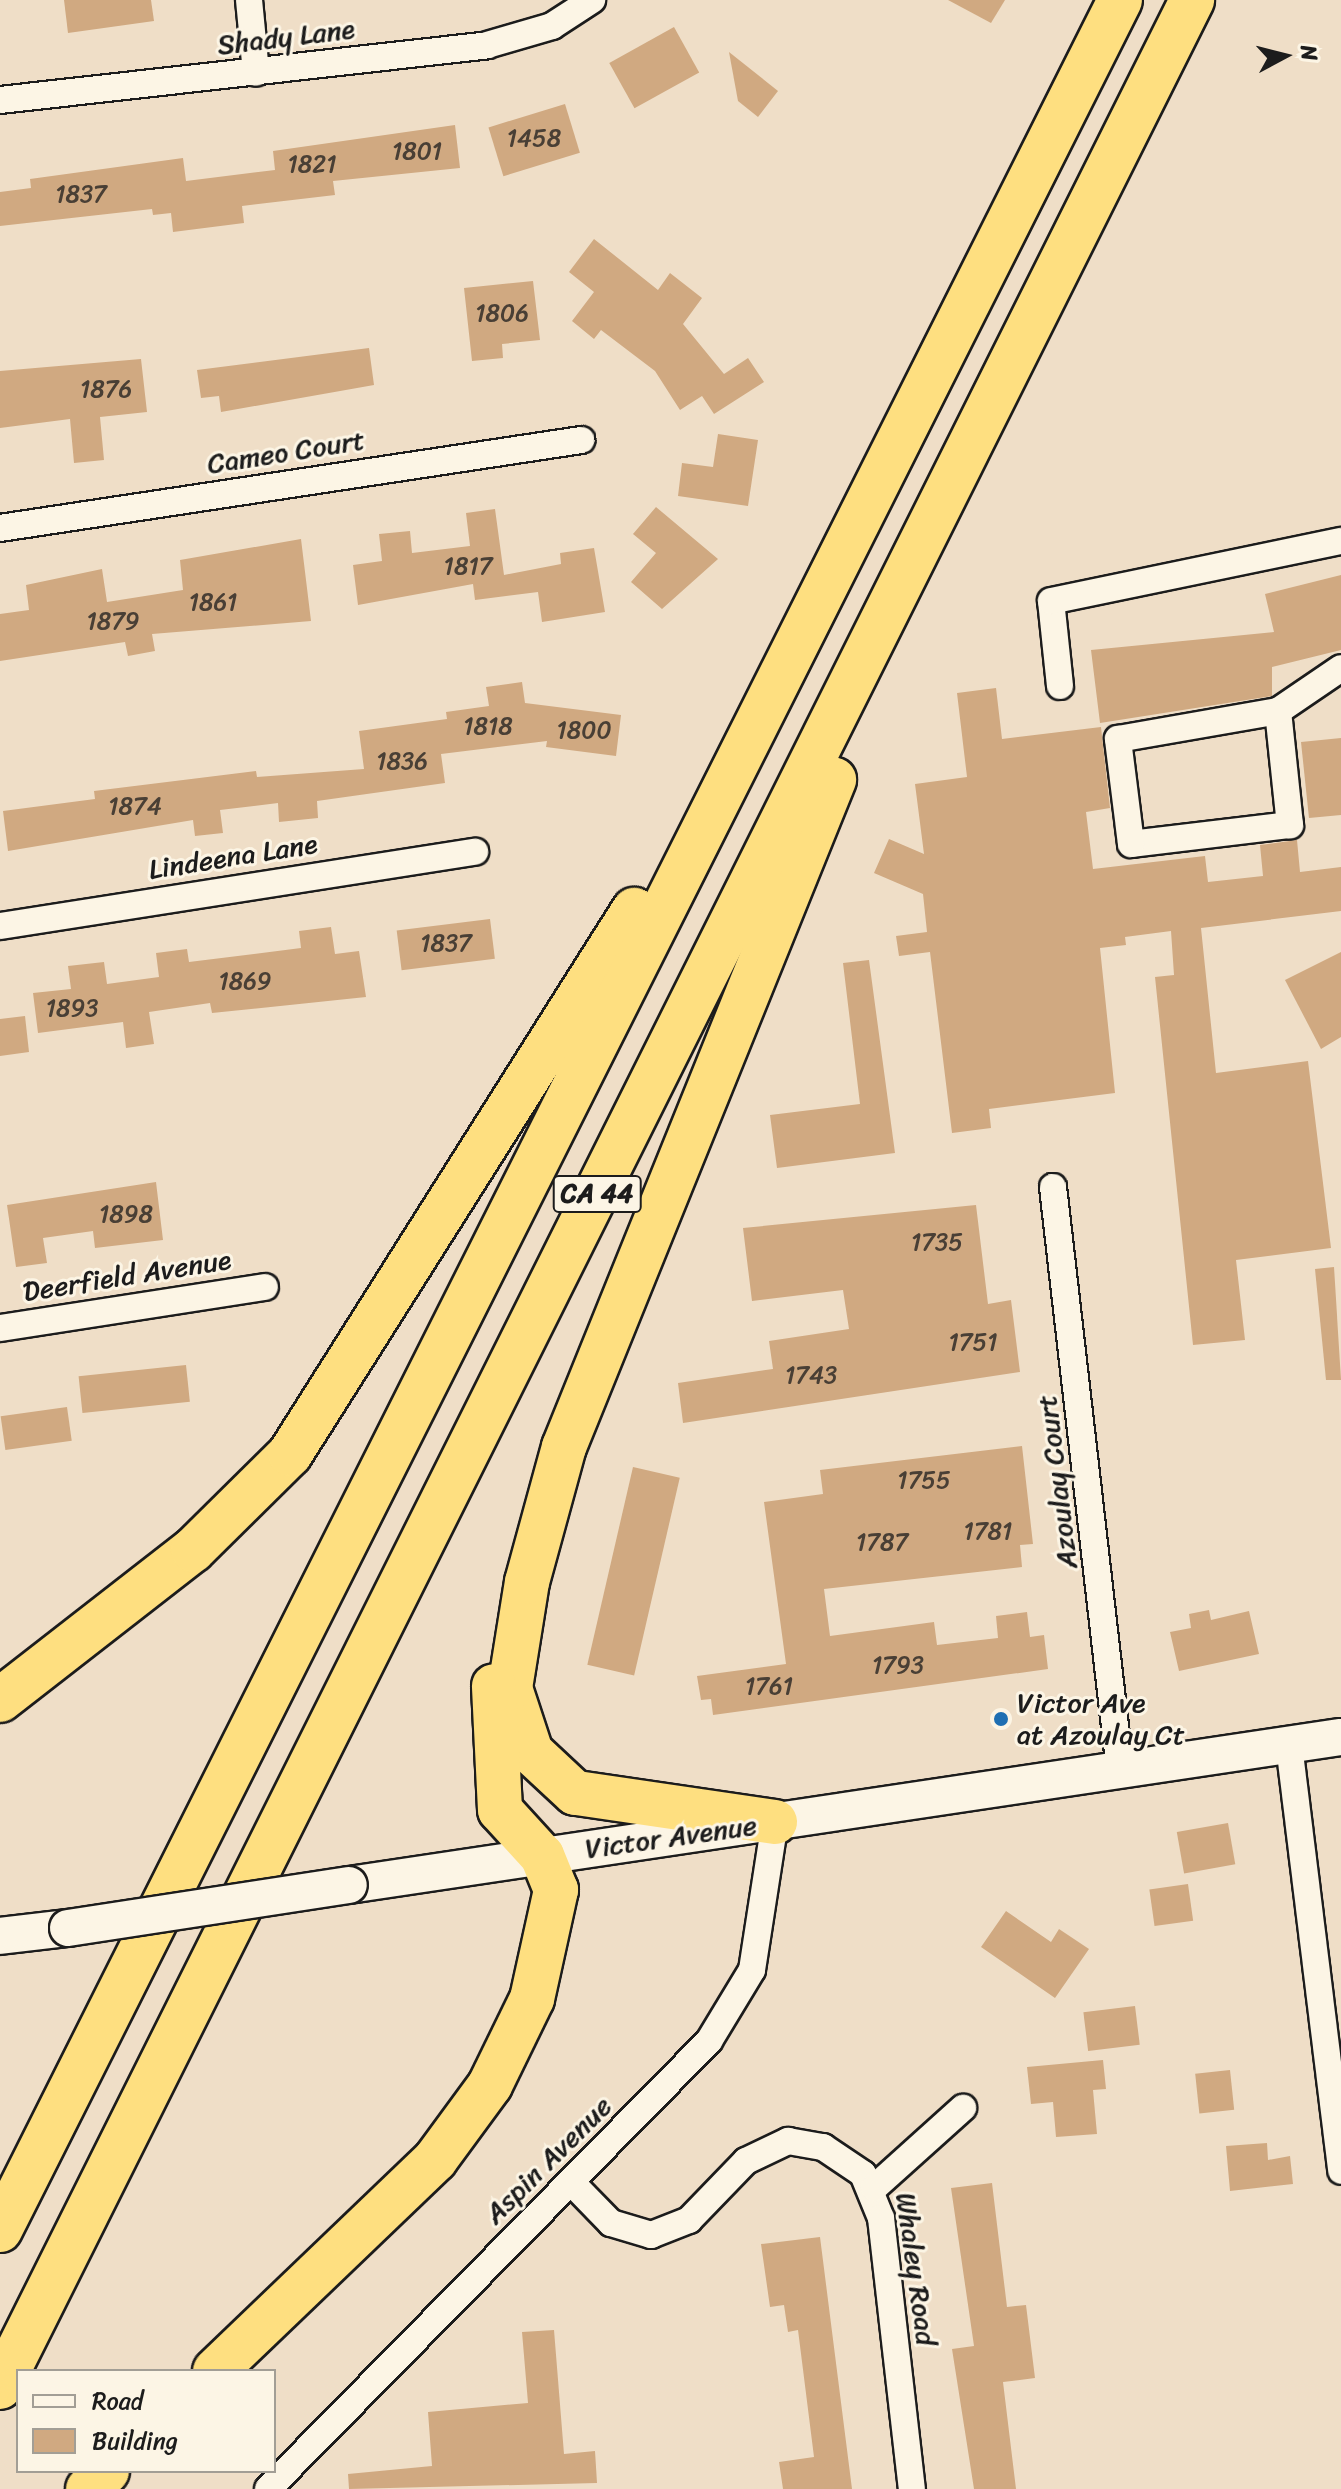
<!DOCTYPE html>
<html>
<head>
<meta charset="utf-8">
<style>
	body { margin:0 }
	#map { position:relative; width:1341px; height:2489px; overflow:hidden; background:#efdec7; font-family:Sriracha,sans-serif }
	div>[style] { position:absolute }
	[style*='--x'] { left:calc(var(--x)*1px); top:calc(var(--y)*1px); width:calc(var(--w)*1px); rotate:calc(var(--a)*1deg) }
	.building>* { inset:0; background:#d0a981; transform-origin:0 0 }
	.roads { filter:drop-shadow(2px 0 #1c1c1c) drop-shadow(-2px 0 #1c1c1c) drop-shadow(0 2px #1c1c1c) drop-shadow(0 -2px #1c1c1c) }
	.minor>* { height:26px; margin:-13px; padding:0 13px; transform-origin:13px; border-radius:13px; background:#fcf5e5 }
	.secondary>* { height:36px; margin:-18px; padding:0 18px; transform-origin:18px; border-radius:18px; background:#fcf5e5 }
	.motorway>* { height:44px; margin:-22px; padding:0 22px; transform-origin:22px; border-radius:22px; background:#fedf80 }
	.bridges { filter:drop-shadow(2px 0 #1c1c1c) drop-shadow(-2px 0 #1c1c1c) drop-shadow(0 2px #1c1c1c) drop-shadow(0 -2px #1c1c1c) }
	.secondary-bridge>* { height:36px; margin:-18px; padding:0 18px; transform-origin:18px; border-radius:18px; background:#fcf5e5 }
	.dots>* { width:22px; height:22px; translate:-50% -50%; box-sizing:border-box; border:4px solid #fcf5e5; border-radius:50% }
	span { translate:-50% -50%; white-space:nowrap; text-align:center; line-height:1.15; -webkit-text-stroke:6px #fcf5e5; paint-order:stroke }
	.number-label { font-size:24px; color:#493f35 }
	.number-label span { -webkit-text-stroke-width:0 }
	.shield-label span { padding:2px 6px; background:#fcf5e5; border:2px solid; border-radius:6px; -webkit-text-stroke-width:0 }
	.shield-label { font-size:26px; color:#1c1c1c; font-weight:700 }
	.street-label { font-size:28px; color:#1c1c1c }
	.poi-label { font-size:28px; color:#1c1c1c }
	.left { translate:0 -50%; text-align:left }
	.legend { position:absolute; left:16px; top:2369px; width:260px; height:104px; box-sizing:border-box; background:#fcf5e5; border:2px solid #a29e95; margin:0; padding:10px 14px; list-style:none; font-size:24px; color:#1c1c1c }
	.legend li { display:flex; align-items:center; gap:16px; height:40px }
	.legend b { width:40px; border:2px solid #a29e95 }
	.north { position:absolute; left:1245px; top:16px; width:80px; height:80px; -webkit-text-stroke:6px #fcf5e5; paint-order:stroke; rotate:83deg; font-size:22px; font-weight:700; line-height:32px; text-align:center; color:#1c1c1c }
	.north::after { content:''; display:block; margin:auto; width:28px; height:36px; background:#1c1c1c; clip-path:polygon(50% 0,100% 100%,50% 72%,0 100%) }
</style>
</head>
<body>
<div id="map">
	<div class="building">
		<i style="clip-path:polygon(64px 0,151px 0,154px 21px,68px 33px)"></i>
		<i style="clip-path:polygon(948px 0,1005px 0,991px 23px)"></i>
		<i style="left:674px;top:27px;width:52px;height:74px;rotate:61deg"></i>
		<i style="clip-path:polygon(729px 52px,778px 91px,758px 117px,738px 101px)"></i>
		<i style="left:565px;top:104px;width:51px;height:80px;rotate:73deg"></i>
		<i style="clip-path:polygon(455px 125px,460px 168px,333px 181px,335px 195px,242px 206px,244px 223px,173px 232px,171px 213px,153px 215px,152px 209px,0 226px,0 192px,31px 188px,30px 179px,183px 158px,186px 181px,275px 170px,273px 151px)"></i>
		<i style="clip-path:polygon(594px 239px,658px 290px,670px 273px,702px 298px,683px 324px,724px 374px,748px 358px,764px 382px,714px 414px,702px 396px,680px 410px,655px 371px,601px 330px,594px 339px,572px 321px,594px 292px,569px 272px)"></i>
		<i style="clip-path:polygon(533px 281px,540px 340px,502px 344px,503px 358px,472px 361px,464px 288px)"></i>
		<i style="clip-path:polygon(369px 348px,374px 385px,221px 412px,219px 396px,201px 398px,197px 370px)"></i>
		<i style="clip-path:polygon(141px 359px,147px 412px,100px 417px,104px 460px,74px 463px,70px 419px,0 428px,0 371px)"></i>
		<i style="clip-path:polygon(718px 434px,758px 440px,748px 506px,678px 496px,682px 463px,713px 467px)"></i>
		<i style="clip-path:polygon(656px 507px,718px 559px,662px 609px,631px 582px,656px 553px,633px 534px)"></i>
		<i style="clip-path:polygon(495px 509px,504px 575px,561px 564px,560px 553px,594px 548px,605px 612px,542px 622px,538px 592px,475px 600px,473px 584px,358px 605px,353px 565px,382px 561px,379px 534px,410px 531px,412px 553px,470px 546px,466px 513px)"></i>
		<i style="clip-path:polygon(301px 539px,311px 621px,152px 634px,155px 651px,128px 656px,125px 642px,0 661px,0 614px,29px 610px,26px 585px,102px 569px,107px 602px,183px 590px,180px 560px)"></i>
		<i style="clip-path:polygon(1341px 575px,1341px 650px,1272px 667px,1272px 696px,1100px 723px,1091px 650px,1274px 632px,1265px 594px)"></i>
		<i style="clip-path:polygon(522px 682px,525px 703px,621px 715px,616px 756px,546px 747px,547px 741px,441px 754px,445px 783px,317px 801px,318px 818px,279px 822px,278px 803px,220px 810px,223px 833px,195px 836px,193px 820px,8px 851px,3px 811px,95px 799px,94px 791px,256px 771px,257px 777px,364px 769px,359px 731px,447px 719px,446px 712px,489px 706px,486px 687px)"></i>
		<i style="clip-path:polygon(996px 688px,1002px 739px,1101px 727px,1110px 808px,1086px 812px,1093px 869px,1205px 856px,1208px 882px,1263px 876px,1260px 845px,1297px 840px,1300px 872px,1341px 867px,1341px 911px,1201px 928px,1216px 1073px,1308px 1061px,1331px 1248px,1236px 1260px,1245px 1340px,1193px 1345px,1155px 977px,1174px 975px,1171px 931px,1125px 937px,1126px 945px,1100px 948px,1115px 1093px,989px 1109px,991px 1128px,952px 1133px,930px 952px,899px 956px,896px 936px,927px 932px,923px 894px,874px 873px,889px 839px,924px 854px,915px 784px,967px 777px,957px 693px)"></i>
		<i style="clip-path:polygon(1341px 738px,1341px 815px,1309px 818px,1301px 742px)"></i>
		<i style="left:490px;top:919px;width:40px;height:94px;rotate:83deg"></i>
		<i style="clip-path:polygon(331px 927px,335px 954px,359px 951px,366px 997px,212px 1013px,210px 1003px,149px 1012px,154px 1044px,126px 1048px,123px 1022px,38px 1033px,33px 993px,71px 989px,68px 966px,104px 962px,107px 984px,159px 977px,156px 953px,187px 949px,189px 962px,301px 948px,299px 931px)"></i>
		<i style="clip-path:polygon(1341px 952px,1341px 1037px,1321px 1049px,1285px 980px)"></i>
		<i style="clip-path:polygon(869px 960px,895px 1153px,777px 1168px,770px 1115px,860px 1104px,843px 963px)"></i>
		<i style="clip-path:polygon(25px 1016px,29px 1052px,0 1056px,0 1019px)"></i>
		<i style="clip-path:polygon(156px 1182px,163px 1240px,95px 1248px,93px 1231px,43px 1238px,47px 1263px,16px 1267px,7px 1205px)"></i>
		<i style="clip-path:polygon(976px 1205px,988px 1304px,1011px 1300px,1020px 1372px,683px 1423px,678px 1383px,773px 1369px,769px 1341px,849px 1329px,843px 1290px,752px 1301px,743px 1228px)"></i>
		<i style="clip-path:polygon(1334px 1267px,1341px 1380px,1326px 1380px,1315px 1269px)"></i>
		<i style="left:186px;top:1365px;width:37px;height:108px;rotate:84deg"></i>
		<i style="left:67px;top:1407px;width:34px;height:67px;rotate:82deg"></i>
		<i style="clip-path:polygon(1022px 1446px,1033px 1544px,1020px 1545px,1022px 1567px,824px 1589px,830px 1636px,934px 1622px,937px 1645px,998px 1638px,996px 1616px,1027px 1612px,1030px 1637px,1044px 1635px,1048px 1669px,713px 1715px,711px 1699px,701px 1700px,697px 1676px,786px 1664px,764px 1502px,823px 1494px,820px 1470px)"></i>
		<i style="left:633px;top:1467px;width:48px;height:203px;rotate:13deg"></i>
		<i style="clip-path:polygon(1209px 1610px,1211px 1620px,1249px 1611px,1259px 1654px,1179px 1671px,1170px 1632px,1191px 1628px,1189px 1614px)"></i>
		<i style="left:1228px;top:1823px;width:42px;height:52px;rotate:80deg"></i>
		<i style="left:1188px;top:1884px;width:37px;height:39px;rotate:82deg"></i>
		<i style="clip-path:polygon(1006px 1911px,1051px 1942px,1059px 1929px,1089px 1949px,1055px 1998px,981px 1947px)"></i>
		<i style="left:1135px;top:2006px;width:39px;height:52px;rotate:83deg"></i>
		<i style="clip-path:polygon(1103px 2060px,1106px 2089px,1093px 2090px,1097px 2134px,1056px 2137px,1053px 2102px,1031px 2104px,1027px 2067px)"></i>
		<i style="left:1230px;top:2070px;width:40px;height:35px;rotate:84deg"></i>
		<i style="clip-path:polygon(1267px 2143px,1268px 2160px,1290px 2156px,1293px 2184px,1230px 2191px,1226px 2146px)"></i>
		<i style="clip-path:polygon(992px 2183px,1007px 2307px,1026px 2305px,1035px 2378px,1003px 2382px,1016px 2489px,974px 2489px,952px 2349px,974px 2346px,951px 2188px)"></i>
		<i style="clip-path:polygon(820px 2237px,852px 2489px,783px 2489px,779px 2462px,814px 2457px,798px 2330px,788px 2332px,784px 2305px,770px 2307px,761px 2244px)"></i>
		<i style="clip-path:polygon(554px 2330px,564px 2454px,595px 2451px,597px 2483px,349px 2489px,348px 2474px,432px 2466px,428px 2412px,528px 2403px,522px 2332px)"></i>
	</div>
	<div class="roads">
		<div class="minor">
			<i style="--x:249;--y:0;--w:73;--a:84.5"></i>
			<i style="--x:0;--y:100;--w:490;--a:-6.4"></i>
			<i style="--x:487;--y:45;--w:68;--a:-16.3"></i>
			<i style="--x:552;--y:26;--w:48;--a:-33"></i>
			<i style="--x:0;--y:528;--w:588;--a:-8.61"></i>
			<i style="--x:1060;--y:686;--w:85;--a:-96"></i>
			<i style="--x:1051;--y:601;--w:296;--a:-11.7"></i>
			<i style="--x:1278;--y:711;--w:115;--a:84"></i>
			<i style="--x:1290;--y:825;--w:160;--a:173.2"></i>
			<i style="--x:1131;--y:844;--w:106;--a:-97.1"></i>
			<i style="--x:1118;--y:739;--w:162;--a:-9.9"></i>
			<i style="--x:1278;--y:711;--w:76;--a:-34.3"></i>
			<i style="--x:0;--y:926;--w:481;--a:-8.9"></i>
			<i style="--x:1053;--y:1187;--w:587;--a:83.44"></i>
			<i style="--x:0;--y:1328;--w:268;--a:-8.8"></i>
			<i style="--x:1289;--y:1745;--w:429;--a:83"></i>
			<i style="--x:572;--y:2183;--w:56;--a:45.7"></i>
			<i style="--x:611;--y:2223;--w:42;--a:16.7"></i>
			<i style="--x:651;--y:2235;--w:41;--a:-21.5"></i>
			<i style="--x:689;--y:2220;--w:82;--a:-46"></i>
			<i style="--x:746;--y:2161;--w:47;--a:-25.5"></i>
			<i style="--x:788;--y:2141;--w:36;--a:10"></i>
			<i style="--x:823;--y:2147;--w:48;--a:34"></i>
			<i style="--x:863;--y:2174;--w:48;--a:67.8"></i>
			<i style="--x:881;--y:2218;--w:273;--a:83.5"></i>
			<i style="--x:874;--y:2188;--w:120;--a:-42"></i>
			<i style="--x:268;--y:2489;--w:629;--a:-45.45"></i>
			<i style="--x:709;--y:2041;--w:83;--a:-58.8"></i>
			<i style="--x:752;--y:1970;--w:150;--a:-81.2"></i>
		</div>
		<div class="secondary">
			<i style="--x:349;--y:1885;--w:1003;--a:-8.49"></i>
			<i style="--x:0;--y:1936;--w:68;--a:-6.7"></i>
		</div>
		<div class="motorway">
			<i style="--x:0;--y:1700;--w:244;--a:-37.9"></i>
			<i style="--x:193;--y:1550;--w:136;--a:-44.7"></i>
			<i style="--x:290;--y:1454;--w:644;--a:-57.69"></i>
			<i style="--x:775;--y:1822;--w:202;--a:-171.7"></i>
			<i style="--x:575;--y:1793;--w:60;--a:-137"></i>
			<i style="--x:531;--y:1752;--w:67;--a:-108.2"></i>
			<i style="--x:510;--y:1688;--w:107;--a:-80.9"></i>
			<i style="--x:527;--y:1582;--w:140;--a:-74.7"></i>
			<i style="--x:564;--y:1447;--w:720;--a:-67.96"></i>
			<i style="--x:0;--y:2230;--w:2495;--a:-63.33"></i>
			<i style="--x:215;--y:2371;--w:305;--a:-43.8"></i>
			<i style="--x:435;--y:2160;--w:93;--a:-53.7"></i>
			<i style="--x:490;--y:2085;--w:96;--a:-64"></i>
			<i style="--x:532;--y:1999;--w:112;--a:-77.6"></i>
			<i style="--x:556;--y:1890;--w:37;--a:-112"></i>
			<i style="--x:542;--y:1856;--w:62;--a:-132.4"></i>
			<i style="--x:500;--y:1810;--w:124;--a:-92.8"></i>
			<i style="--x:0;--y:2387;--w:2668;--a:-63.46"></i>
			<i style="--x:88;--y:2489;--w:26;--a:-43"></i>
		</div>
	</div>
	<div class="bridges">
		<div class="secondary-bridge">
			<i style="--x:68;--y:1928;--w:284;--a:-8.7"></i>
		</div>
	</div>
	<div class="dots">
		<i style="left:1001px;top:1719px;background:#1f6fb2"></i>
	</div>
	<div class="number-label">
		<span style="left:534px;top:139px">1458</span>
		<span style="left:417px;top:152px">1801</span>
		<span style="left:312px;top:165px">1821</span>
		<span style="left:81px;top:195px">1837</span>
		<span style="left:502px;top:314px">1806</span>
		<span style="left:106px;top:390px">1876</span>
		<span style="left:468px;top:567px">1817</span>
		<span style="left:213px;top:603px">1861</span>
		<span style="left:113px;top:622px">1879</span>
		<span style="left:488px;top:727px">1818</span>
		<span style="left:584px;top:731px">1800</span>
		<span style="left:402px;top:762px">1836</span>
		<span style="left:135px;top:807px">1874</span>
		<span style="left:446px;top:944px">1837</span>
		<span style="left:245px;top:982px">1869</span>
		<span style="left:72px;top:1009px">1893</span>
		<span style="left:126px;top:1215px">1898</span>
		<span style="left:937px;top:1243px">1735</span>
		<span style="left:973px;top:1343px">1751</span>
		<span style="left:811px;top:1376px">1743</span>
		<span style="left:924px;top:1481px">1755</span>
		<span style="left:988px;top:1532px">1781</span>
		<span style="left:882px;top:1543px">1787</span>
		<span style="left:898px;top:1666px">1793</span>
		<span style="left:769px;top:1687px">1761</span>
	</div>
	<div class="shield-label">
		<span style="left:597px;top:1194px">CA 44</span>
	</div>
	<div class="street-label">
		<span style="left:286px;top:37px;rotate:-7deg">Shady Lane</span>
		<span style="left:286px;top:452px;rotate:-9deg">Cameo Court</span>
		<span style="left:233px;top:857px;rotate:-9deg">Lindeena Lane</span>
		<span style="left:127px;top:1276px;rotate:-9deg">Deerfield Avenue</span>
		<span style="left:1057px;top:1482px;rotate:-97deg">Azoulay Court</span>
		<span style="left:671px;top:1837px;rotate:-8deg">Victor Avenue</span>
		<span style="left:548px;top:2160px;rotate:-45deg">Aspin Avenue</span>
		<span style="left:916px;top:2269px;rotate:82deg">Whaley Road</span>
	</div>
	<div class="poi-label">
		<span class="left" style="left:1017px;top:1719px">Victor Ave<br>at Azoulay Ct</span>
	</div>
	<ul class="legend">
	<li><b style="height:10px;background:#fcf5e5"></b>Road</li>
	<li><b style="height:22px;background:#d0a981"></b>Building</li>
	</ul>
	<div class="north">N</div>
</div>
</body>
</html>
